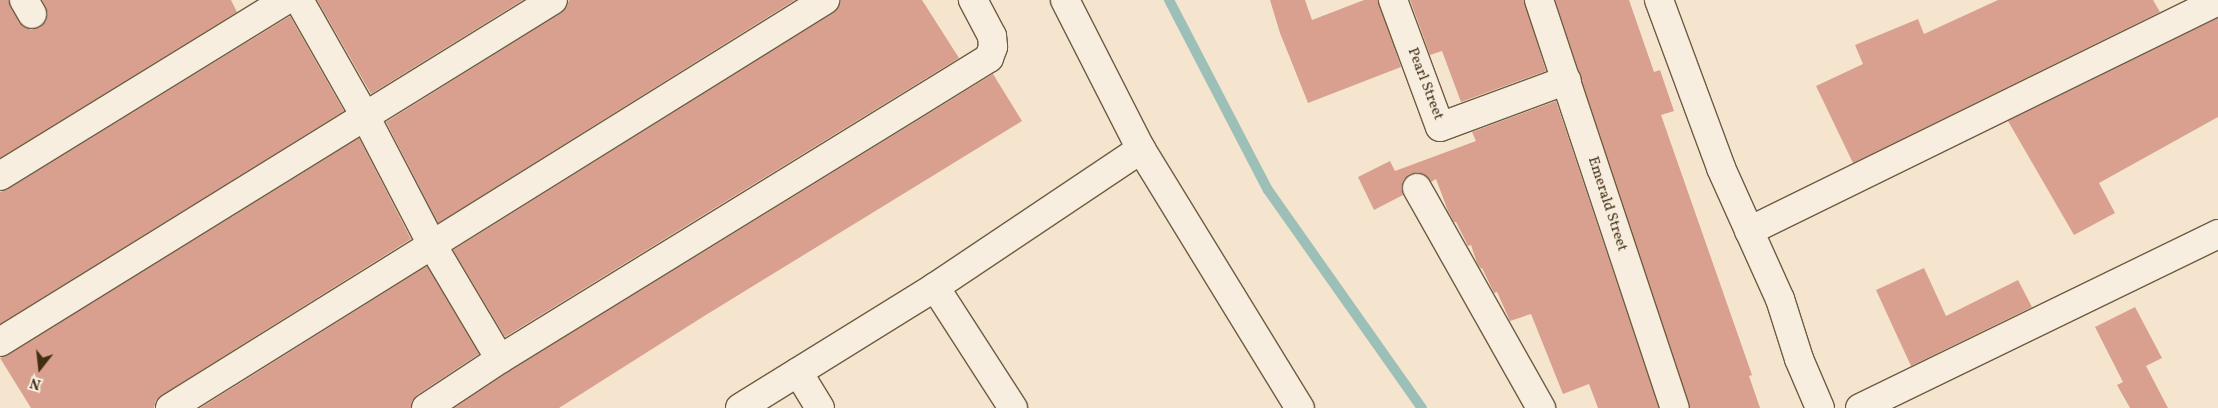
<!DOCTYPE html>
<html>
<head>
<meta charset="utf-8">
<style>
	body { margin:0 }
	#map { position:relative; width:2218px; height:408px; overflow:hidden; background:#f5e5ce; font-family:Vollkorn,serif }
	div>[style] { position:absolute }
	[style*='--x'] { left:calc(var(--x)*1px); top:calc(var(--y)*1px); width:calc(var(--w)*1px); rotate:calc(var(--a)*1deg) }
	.stream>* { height:10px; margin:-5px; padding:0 5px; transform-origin:5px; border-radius:5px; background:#9cbfb8 }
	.building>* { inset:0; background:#d9a08f }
	.roads { filter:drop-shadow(1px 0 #6e5c42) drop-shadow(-1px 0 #6e5c42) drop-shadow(0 1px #6e5c42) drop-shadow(0 -1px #6e5c42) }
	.minor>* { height:28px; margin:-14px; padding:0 14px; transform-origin:14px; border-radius:14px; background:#f8eedf }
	span { translate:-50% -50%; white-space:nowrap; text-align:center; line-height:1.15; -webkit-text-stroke:5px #f8eedf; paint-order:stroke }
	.street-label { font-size:15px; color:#412e13 }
	.north { position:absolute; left:15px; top:343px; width:50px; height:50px; -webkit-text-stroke:4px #f8eedf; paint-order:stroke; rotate:196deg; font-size:14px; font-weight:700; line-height:20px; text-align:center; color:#412e13 }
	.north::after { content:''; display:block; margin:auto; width:18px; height:22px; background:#412e13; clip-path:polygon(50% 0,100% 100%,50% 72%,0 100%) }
</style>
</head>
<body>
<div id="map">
	<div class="stream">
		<i style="--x:1169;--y:0;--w:214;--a:62.5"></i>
		<i style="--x:1268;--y:190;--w:267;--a:54.8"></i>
	</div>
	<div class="building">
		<i style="clip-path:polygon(0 0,8px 0,19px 22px,24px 27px,31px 30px,40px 27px,46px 21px,48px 14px,42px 0,231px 0,237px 12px,0 158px)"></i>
		<i style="clip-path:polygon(317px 0,523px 0,371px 94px)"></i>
		<i style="clip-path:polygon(569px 0,795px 0,438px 223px,386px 122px,561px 13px,566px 8px)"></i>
		<i style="clip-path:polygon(841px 0,922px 0,959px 58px,505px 337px,453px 250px,833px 13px,838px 8px)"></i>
		<i style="clip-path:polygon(1270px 0,1305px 0,1312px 20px,1364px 0,1378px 0,1401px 67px,1308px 103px,1280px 33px)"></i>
		<i style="clip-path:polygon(1410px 0,1524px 0,1546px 71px,1461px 102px,1442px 51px,1430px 55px)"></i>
		<i style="clip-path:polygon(1555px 0,1629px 0,1654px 72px,1660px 70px,1674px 111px,1661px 115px,1752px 375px,1749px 376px,1760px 408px,1690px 408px)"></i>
		<i style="clip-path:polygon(1998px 0,2153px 0,2160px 12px,1853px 163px,1816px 86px,1863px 64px,1855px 45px,1918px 19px,1924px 34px)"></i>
		<i style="clip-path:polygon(290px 16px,344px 111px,0 324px,0 192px,8px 189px)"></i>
		<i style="clip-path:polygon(2218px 18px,2218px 117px,2099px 183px,2115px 213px,2074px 235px,2008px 121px)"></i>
		<i style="clip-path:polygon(993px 74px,1022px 121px,701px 318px,559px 408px,454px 408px,508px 372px)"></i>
		<i style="clip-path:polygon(1556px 101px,1659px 408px,1598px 408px,1589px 384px,1563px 394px,1531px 314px,1510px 321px,1497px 292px,1494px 293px,1482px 268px,1481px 269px,1477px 263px,1471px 245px,1468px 246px,1456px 222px,1454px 222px,1448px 211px,1436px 179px,1431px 182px,1424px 174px,1417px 172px,1410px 174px,1403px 180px,1401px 188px,1403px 195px,1374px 210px,1358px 177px,1390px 161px,1395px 171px,1476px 141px,1472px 132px)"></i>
		<i style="clip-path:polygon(359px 138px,411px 239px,162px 395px,156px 400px,154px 408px,31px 408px,0 358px,8px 355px)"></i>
		<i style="clip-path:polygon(427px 266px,479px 354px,417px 395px,412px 401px,411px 408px,200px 408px)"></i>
		<i style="clip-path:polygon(1924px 268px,1946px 316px,2018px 280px,2032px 307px,1911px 366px,1876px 290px)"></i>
		<i style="clip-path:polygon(2135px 307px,2162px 358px,2146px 366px,2168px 408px,2130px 408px,2117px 385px,2123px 382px,2095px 327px)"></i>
	</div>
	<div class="roads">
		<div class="minor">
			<i style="--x:24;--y:0;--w:16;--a:60"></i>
			<i style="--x:299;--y:0;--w:133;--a:60.4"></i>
			<i style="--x:365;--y:116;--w:143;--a:62.5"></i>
			<i style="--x:431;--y:243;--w:135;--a:59.3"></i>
			<i style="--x:1065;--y:0;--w:167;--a:63"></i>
			<i style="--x:1141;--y:149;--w:304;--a:58.5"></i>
			<i style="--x:1393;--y:0;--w:135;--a:69.7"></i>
			<i style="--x:1440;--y:127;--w:135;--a:-20.3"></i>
			<i style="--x:1539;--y:0;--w:430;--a:71.6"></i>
			<i style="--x:1659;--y:0;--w:179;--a:69.7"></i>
			<i style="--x:1721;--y:168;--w:144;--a:65.8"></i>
			<i style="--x:1780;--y:299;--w:63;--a:72.4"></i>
			<i style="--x:1799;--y:359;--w:53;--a:66.8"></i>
			<i style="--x:0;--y:176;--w:336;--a:-31.6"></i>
			<i style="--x:1417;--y:188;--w:253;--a:60.6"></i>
			<i style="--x:1749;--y:231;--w:522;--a:-26.12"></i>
			<i style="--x:935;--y:287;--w:144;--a:57.2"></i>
			<i style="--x:0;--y:342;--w:650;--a:-31.73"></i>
			<i style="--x:798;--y:372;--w:42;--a:58.6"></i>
			<i style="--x:170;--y:408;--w:772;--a:-31.92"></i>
			<i style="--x:426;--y:408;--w:89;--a:-33.5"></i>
			<i style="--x:500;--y:359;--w:574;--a:-31.61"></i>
			<i style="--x:989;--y:58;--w:12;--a:-70"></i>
			<i style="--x:993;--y:47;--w:11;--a:-95"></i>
			<i style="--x:992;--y:36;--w:41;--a:-117.8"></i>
			<i style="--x:740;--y:408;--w:229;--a:-31.8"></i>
			<i style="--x:935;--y:287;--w:248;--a:-33.8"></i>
			<i style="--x:1860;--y:408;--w:398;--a:-25.9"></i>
		</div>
	</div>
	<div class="street-label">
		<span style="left:1425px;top:84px;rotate:69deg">Pearl Street</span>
		<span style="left:1607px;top:204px;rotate:72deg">Emerald Street</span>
	</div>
	<div class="north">N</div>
</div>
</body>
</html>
